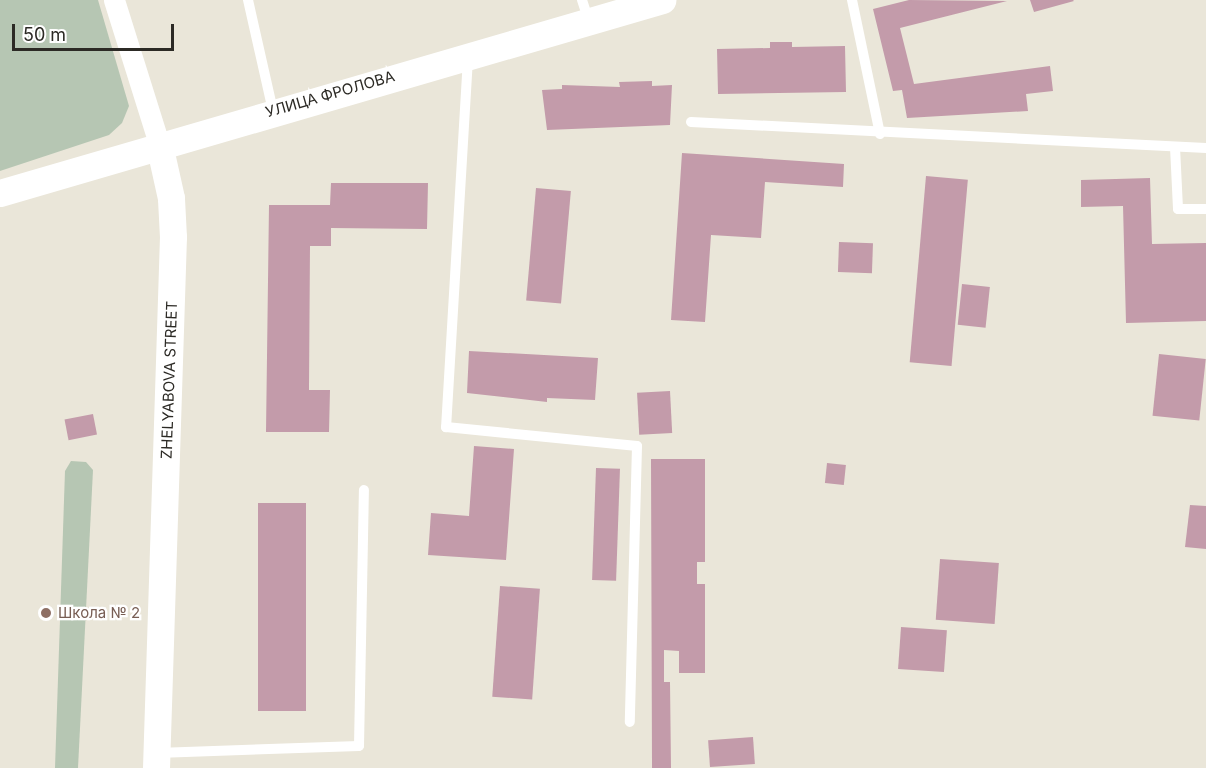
<!DOCTYPE html>
<html>
<head>
<meta charset="utf-8">
<style>
	body { margin:0 }
	#map { position:relative; width:1206px; height:768px; overflow:hidden; background:#eae6d9; font-family:Inter,sans-serif }
	div>[style] { position:absolute }
	[style*='--x'] { left:calc(var(--x)*1px); top:calc(var(--y)*1px); width:calc(var(--w)*1px); rotate:calc(var(--a)*1deg) }
	.green>* { inset:0; background:#b6c6b3 }
	.building>* { inset:0; background:#c39baa; transform-origin:0 0 }
	.service>* { height:10px; margin:-5px; padding:0 5px; transform-origin:5px; border-radius:5px; background:#fff }
	.minor>* { height:21px; margin:-10.5px; padding:0 10.5px; transform-origin:10.5px; border-radius:10.5px; background:#fff }
	.tertiary>* { height:27px; margin:-13.5px; padding:0 13.5px; transform-origin:13.5px; border-radius:13.5px; background:#fff }
	.dots>* { width:16px; height:16px; translate:-50% -50%; box-sizing:border-box; border:3px solid #fff; border-radius:50% }
	span { translate:-50% -50%; white-space:nowrap; text-align:center; line-height:1.15; -webkit-text-stroke:4.5px #fff; paint-order:stroke }
	.street-label { font-size:15px; color:#2c2a25 }
	.education-label { font-size:15px; color:#785e54 }
	.left { translate:0 -50%; text-align:left }
	.scale { position:absolute; left:12px; top:24px; width:162px; height:27px; box-sizing:border-box; border:3px solid #2c2a25; border-top:0; padding-left:8px; font-size:18px; line-height:21px; white-space:nowrap; color:#2c2a25; -webkit-text-stroke:4px #fff; paint-order:stroke }
</style>
</head>
<body>
<div id="map">
	<div class="green">
		<i style="clip-path:polygon(0 0,98px 0,129px 106px,122px 123px,109px 135px,0 171px)"></i>
		<i style="clip-path:polygon(71px 461px,86px 462px,93px 470px,78px 768px,55px 768px,65px 471px)"></i>
	</div>
	<div class="building">
		<i style="clip-path:polygon(909px 0,1007px 1px,900px 28px,914px 84px,1050px 66px,1053px 91px,1026px 94px,1028px 111px,907px 118px,902px 90px,893px 91px,873px 9px)"></i>
		<i style="clip-path:polygon(1030px 0,1073px 0,1074px 1px,1034px 12px)"></i>
		<i style="clip-path:polygon(770px 42px,792px 42px,792px 47px,845px 46px,846px 92px,718px 94px,717px 49px,770px 48px)"></i>
		<i style="clip-path:polygon(652px 81px,652px 86px,672px 85px,670px 125px,547px 130px,542px 90px,562px 89px,562px 85px,620px 87px,619px 82px)"></i>
		<i style="clip-path:polygon(682px 153px,844px 164px,843px 187px,765px 182px,761px 238px,711px 235px,705px 322px,671px 320px)"></i>
		<i style="left:926px;top:176px;width:42px;height:187px;rotate:5deg"></i>
		<i style="clip-path:polygon(1150px 178px,1152px 244px,1206px 243px,1206px 321px,1126px 323px,1123px 206px,1081px 207px,1081px 180px)"></i>
		<i style="clip-path:polygon(331px 183px,428px 183px,427px 229px,331px 228px,331px 246px,310px 246px,309px 390px,330px 390px,329px 432px,266px 432px,269px 205px,330px 205px)"></i>
		<i style="left:536px;top:188px;width:35px;height:113px;rotate:5deg"></i>
		<i style="left:839px;top:242px;width:34px;height:30px;rotate:2deg"></i>
		<i style="left:962px;top:284px;width:28px;height:41px;rotate:6deg"></i>
		<i style="clip-path:polygon(469px 351px,598px 358px,595px 400px,547px 398px,547px 402px,467px 393px)"></i>
		<i style="left:1159px;top:354px;width:47px;height:62px;rotate:6deg"></i>
		<i style="left:670px;top:391px;width:42px;height:33px;rotate:87deg"></i>
		<i style="left:93px;top:414px;width:21px;height:29px;rotate:79deg"></i>
		<i style="clip-path:polygon(474px 446px,514px 449px,506px 560px,428px 555px,431px 513px,469px 516px)"></i>
		<i style="clip-path:polygon(651px 459px,705px 459px,705px 562px,697px 562px,697px 584px,705px 584px,705px 673px,679px 673px,679px 651px,664px 650px,664px 682px,670px 682px,671px 768px,652px 768px)"></i>
		<i style="left:827px;top:463px;width:19px;height:20px;rotate:6deg"></i>
		<i style="left:596px;top:468px;width:24px;height:112px;rotate:2deg"></i>
		<i style="left:258px;top:503px;width:48px;height:208px"></i>
		<i style="clip-path:polygon(1190px 505px,1206px 506px,1206px 549px,1185px 547px)"></i>
		<i style="left:940px;top:559px;width:59px;height:61px;rotate:4deg"></i>
		<i style="left:500px;top:586px;width:40px;height:111px;rotate:4deg"></i>
		<i style="left:901px;top:627px;width:46px;height:42px;rotate:4deg"></i>
		<i style="left:753px;top:737px;width:27px;height:45px;rotate:86deg"></i>
	</div>
	<div class="service">
		<i style="--x:248;--y:0;--w:114;--a:77.3"></i>
		<i style="--x:582;--y:0;--w:20;--a:72"></i>
		<i style="--x:852;--y:0;--w:137;--a:78.2"></i>
		<i style="--x:468;--y:58;--w:370;--a:93.4"></i>
		<i style="--x:446;--y:427;--w:192;--a:5.7"></i>
		<i style="--x:637;--y:446;--w:276;--a:91.5"></i>
		<i style="--x:691;--y:122;--w:516;--a:2.89"></i>
		<i style="--x:1175;--y:147;--w:62;--a:87.2"></i>
		<i style="--x:1178;--y:209;--w:28;--a:0"></i>
		<i style="--x:157;--y:753;--w:202;--a:-2"></i>
		<i style="--x:359;--y:746;--w:256;--a:-88.9"></i>
	</div>
	<div class="minor">
		<i style="--x:114;--y:0;--w:151;--a:72.6"></i>
	</div>
	<div class="tertiary">
		<i style="--x:0;--y:193;--w:690;--a:-16.25"></i>
		<i style="--x:156;--y:768;--w:531;--a:-88.17"></i>
		<i style="--x:173;--y:237;--w:39;--a:-93"></i>
		<i style="--x:171;--y:198;--w:55;--a:-102.5"></i>
	</div>
	<div class="dots">
		<i style="left:46px;top:613px;background:#8d6e63"></i>
	</div>
	<div class="street-label">
		<span style="left:330px;top:94px;rotate:-16deg">УЛИЦА ФРОЛОВА</span>
		<span style="left:169px;top:380px;rotate:-88deg">ZHELYABOVA STREET</span>
	</div>
	<div class="education-label">
		<span class="left" style="left:58px;top:613px">Школа № 2</span>
	</div>
	<div class="scale">50 m</div>
</div>
</body>
</html>
